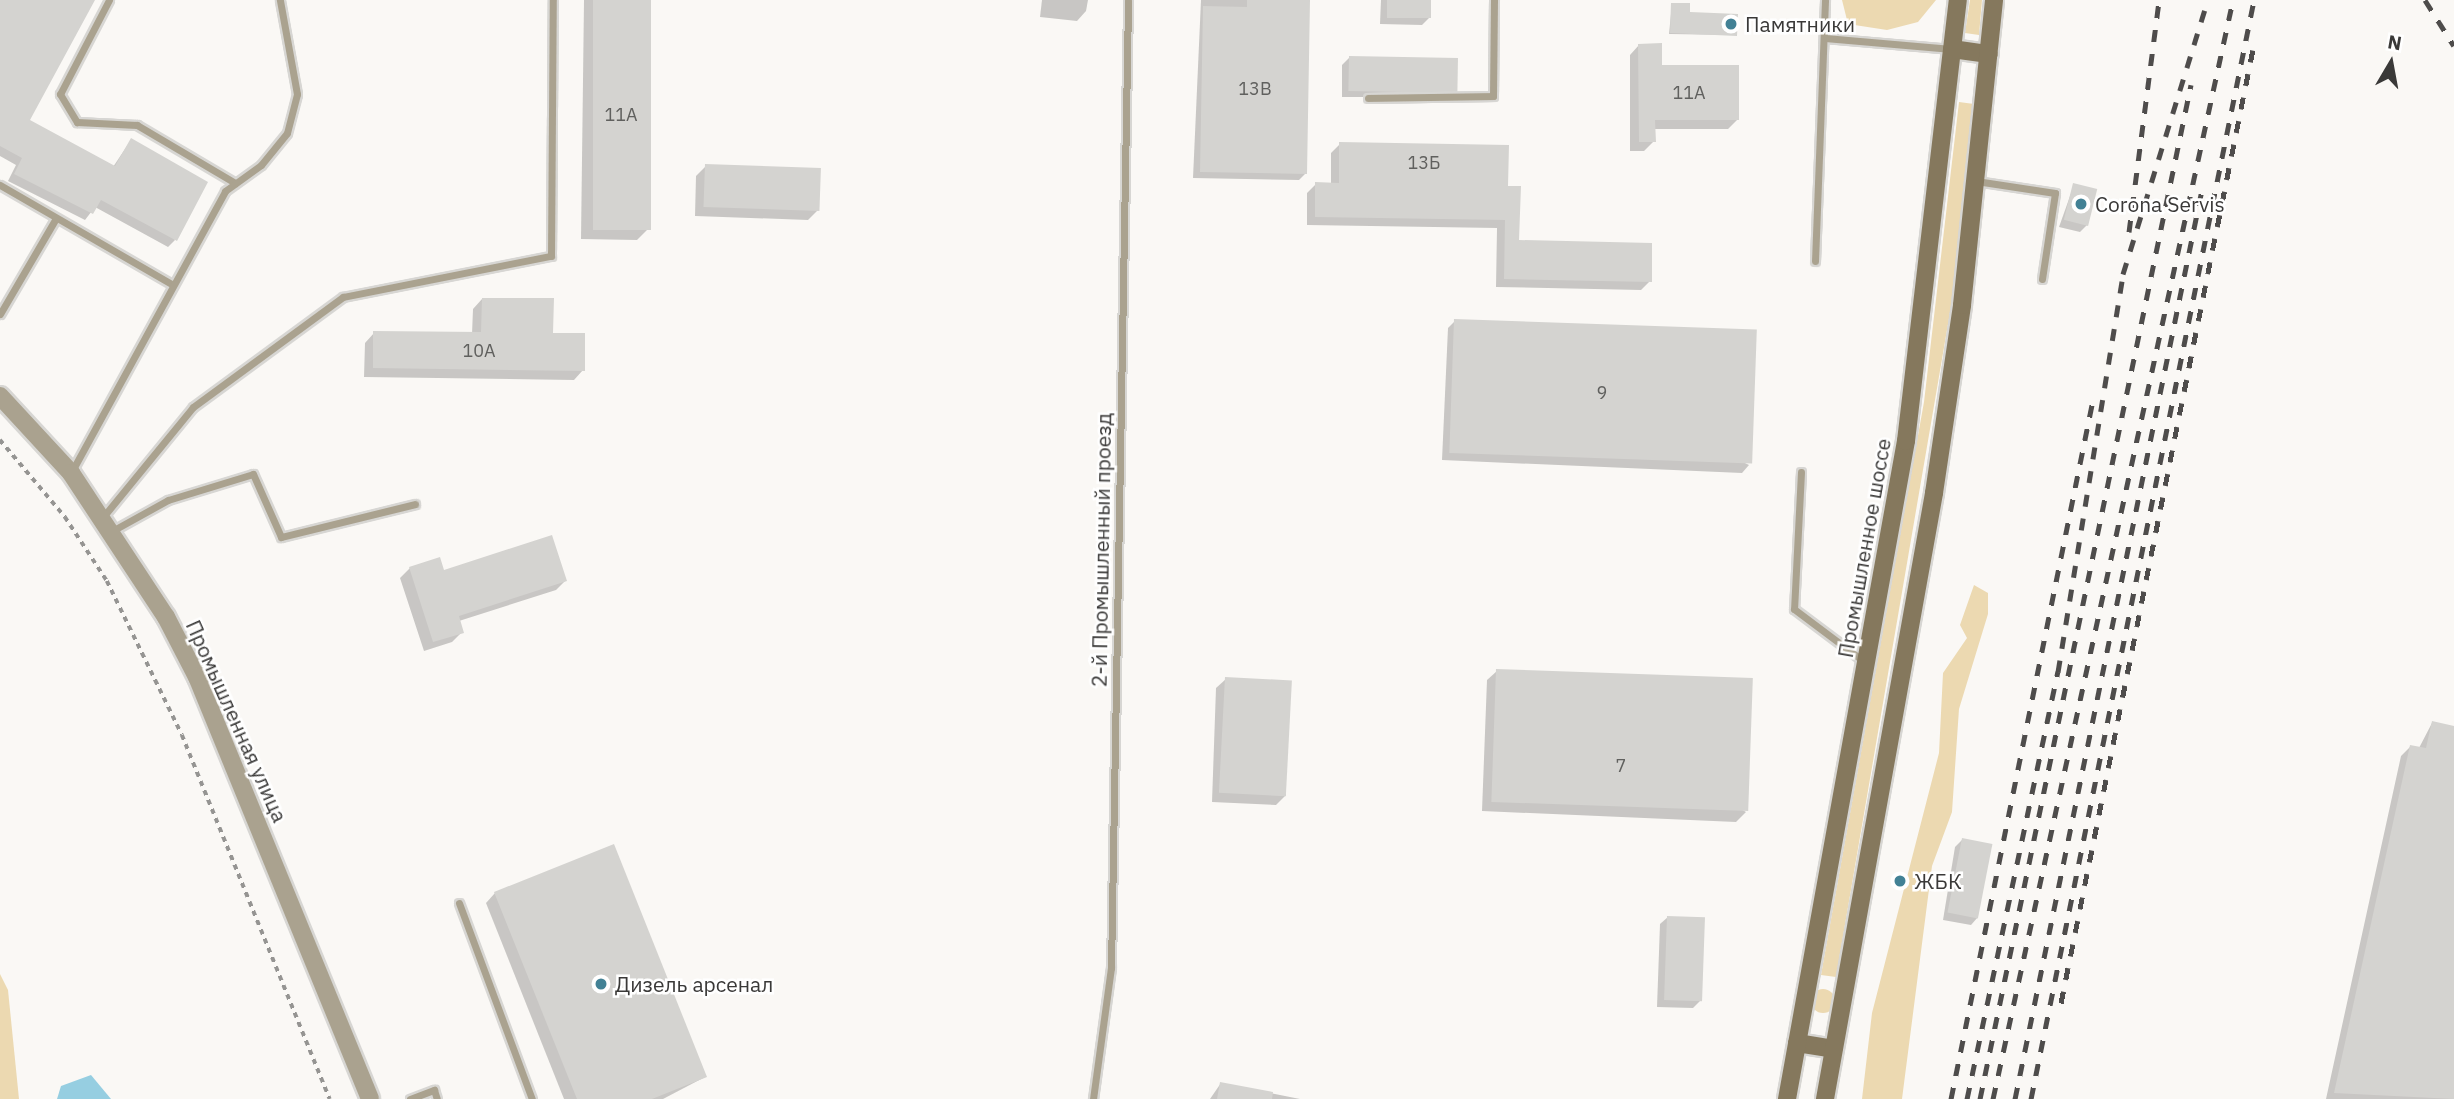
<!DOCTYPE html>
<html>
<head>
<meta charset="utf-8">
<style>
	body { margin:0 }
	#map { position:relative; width:2454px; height:1099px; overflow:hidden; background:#faf8f5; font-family:"IBM Plex Sans",sans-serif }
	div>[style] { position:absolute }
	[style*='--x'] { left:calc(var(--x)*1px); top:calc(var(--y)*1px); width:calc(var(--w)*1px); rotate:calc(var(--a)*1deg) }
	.green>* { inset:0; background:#ecd9b1 }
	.round { border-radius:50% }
	.water>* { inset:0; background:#96cee1 }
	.shadow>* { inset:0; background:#0003 }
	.building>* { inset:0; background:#d4d3d0; transform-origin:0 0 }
	.path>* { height:3.5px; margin-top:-1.75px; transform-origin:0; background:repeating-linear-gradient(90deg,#959492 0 5px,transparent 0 10px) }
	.roads { filter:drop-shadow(2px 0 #d7d6d3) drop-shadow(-2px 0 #d7d6d3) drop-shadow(0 2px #d7d6d3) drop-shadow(0 -2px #d7d6d3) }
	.service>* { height:7px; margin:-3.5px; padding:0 3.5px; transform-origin:3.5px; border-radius:3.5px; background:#aaa28f }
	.tertiary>* { height:18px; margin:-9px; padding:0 9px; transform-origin:9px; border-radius:9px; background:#aaa28f }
	.secondary>* { height:18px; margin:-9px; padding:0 9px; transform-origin:9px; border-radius:9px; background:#85785d }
	.rail>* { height:5px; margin-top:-2.5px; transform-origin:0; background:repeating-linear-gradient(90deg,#4e4c4b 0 12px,transparent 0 24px) }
	.dots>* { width:19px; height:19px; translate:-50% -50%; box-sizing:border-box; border:4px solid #fff; border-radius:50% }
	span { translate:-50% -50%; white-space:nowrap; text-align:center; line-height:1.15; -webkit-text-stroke:5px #fff; paint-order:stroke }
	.number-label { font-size:18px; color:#60605e }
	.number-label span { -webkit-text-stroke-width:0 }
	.poi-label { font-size:21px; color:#3a3938 }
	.left { translate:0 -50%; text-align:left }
	.street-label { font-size:21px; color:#3a3938 }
	.north { position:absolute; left:2356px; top:28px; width:70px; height:70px; -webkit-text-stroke:5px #fff; paint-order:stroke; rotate:10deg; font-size:19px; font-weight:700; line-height:28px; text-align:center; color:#3a3938 }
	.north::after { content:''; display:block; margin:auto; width:24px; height:32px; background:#3a3938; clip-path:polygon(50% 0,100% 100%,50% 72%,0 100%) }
</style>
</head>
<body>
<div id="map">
	<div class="green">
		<i style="clip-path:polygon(1842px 0,1936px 0,1918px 22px,1887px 30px,1848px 24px)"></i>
		<i style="clip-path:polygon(1970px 0,1982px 0,1979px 35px,1965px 33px)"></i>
		<i style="clip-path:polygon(1959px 102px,1974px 104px,1953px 295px,1836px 977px,1821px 975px,1924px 402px)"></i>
		<i style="clip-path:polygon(1974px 585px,1988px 593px,1988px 614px,1959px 709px,1952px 812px,1932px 866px,1902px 1099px,1862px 1099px,1872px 1013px,1939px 753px,1943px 673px,1967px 638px,1960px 625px)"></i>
		<i style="clip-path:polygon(0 974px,8px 990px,19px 1099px,0 1099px)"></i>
		<i class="round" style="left:1811px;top:989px;width:24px;height:24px"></i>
	</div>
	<div class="water">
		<i style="clip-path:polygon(91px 1075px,111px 1099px,57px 1099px,61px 1086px)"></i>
	</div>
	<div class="shadow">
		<i style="clip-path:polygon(0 0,93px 0,27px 121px,113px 167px,131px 140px,175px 240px,168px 247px,95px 207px,85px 220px,8px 181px,16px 165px,0 156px)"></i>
		<i style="clip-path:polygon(584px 0,649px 0,647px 230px,637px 240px,581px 239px)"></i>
		<i style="clip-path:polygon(1042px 0,1088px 0,1086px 11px,1077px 21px,1040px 17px)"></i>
		<i style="clip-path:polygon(1201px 0,1309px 0,1306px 173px,1299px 180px,1193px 178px)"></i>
		<i style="clip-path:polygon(1381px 0,1429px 0,1429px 18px,1422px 25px,1380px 24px)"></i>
		<i style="clip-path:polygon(1672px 4px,1735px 35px,1669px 34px)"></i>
		<i style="clip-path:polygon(1639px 45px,1660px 67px,1738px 119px,1728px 129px,1654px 129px,1654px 141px,1644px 151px,1630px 151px,1630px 55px)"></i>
		<i style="clip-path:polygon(1349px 58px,1456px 90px,1449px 97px,1342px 97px,1342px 65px)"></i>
		<i style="clip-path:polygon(1340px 144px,1507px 188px,1518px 242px,1650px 281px,1641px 290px,1496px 287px,1497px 228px,1307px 225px,1307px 193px,1316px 184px,1331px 184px,1331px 153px)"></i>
		<i style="clip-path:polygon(706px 166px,818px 210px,808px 220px,695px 216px,696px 176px)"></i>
		<i style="clip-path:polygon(2074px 185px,2087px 225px,2080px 232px,2059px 227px)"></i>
		<i style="clip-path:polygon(482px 299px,551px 335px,583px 370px,574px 380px,364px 377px,365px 343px,374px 333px,472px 334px,473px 309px)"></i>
		<i style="clip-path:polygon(1455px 321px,1749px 465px,1742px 473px,1442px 460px,1448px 328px)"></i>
		<i style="clip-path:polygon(410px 568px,443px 572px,565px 581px,556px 590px,459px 621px,462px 632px,452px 642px,424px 651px,400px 578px)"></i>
		<i style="clip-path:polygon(1497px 671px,1746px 812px,1736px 822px,1482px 811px,1487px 680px)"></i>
		<i style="clip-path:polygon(1226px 679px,1286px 795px,1276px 805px,1212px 802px,1216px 688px)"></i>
		<i style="clip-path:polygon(2432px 723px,2454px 728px,2454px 1099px,2326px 1099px,2401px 756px,2410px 747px,2419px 748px)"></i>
		<i style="clip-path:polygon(1962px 840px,1978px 917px,1971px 925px,1943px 920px,1955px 847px)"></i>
		<i style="clip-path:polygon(495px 893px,705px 1077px,663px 1099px,564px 1099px,486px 903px)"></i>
		<i style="clip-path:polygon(1668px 917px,1700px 1001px,1693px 1008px,1657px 1007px,1660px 924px)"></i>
		<i style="clip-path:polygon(1221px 1083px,1300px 1099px,1210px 1099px)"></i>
	</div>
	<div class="building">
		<i style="clip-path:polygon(0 0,95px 0,30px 120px,115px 166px,131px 138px,208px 182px,177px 241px,101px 200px,93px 214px,14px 174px,22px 158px,0 146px)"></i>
		<i style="left:593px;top:0;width:58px;height:230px"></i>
		<i style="clip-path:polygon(1247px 0,1310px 0,1307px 174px,1200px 172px,1203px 6px,1247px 7px)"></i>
		<i style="left:1387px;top:0;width:44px;height:18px"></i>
		<i style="clip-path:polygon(1671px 3px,1690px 3px,1690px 12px,1738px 14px,1737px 36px,1670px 33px)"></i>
		<i style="clip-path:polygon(1662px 43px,1662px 65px,1739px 65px,1739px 120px,1655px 120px,1656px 142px,1639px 142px,1638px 44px)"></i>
		<i style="left:1349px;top:56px;width:109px;height:35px;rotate:1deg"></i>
		<i style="clip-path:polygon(1339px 142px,1509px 145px,1508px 186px,1521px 186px,1519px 240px,1652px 243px,1652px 282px,1504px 279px,1505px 220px,1315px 217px,1315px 182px,1339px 183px)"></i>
		<i style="left:705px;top:164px;width:116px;height:43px;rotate:2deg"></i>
		<i style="left:2073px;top:183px;width:25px;height:38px;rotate:14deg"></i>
		<i style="clip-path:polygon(482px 298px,554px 298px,553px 333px,585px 333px,585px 371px,373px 368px,373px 331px,481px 332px)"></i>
		<i style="left:1454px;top:319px;width:303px;height:134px;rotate:2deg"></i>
		<i style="clip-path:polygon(552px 535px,567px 581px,459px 616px,464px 633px,433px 642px,409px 567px,440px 557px,444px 570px)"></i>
		<i style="left:1496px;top:669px;width:257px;height:133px;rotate:2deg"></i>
		<i style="left:1225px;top:677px;width:67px;height:116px;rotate:3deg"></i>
		<i style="clip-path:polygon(2432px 721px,2454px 726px,2454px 1099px,2334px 1093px,2410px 745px,2426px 748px)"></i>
		<i style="left:1962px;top:838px;width:31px;height:76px;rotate:11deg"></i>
		<i style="clip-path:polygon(614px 844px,707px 1077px,652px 1099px,577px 1099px,494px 892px)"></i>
		<i style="left:1667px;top:916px;width:38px;height:84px;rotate:2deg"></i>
		<i style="clip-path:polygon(1220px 1082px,1273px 1092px,1272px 1099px,1217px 1099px)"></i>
	</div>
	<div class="path">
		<i style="--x:0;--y:440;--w:101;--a:49.8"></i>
		<i style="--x:65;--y:517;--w:77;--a:56.7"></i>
		<i style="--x:107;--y:581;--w:171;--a:64"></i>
		<i style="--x:182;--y:735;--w:393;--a:67.9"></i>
	</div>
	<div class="roads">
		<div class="service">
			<i style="--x:109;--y:0;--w:106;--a:117.5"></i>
			<i style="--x:60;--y:94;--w:33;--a:59"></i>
			<i style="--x:77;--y:122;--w:60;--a:2.9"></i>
			<i style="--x:137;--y:125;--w:114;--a:30.6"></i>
			<i style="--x:1825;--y:38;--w:127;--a:5"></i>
			<i style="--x:1368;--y:98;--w:125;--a:-0.9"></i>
			<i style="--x:1493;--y:96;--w:96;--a:-89.4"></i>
			<i style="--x:1976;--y:181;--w:80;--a:8.6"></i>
			<i style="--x:2055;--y:193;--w:87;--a:98.6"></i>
			<i style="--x:0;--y:185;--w:200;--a:30"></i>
			<i style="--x:1815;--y:261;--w:261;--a:-87.8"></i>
			<i style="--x:0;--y:314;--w:109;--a:-59.7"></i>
			<i style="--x:72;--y:471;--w:319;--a:-61.3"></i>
			<i style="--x:225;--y:191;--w:44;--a:-35.8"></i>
			<i style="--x:261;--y:165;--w:41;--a:-50.9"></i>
			<i style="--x:287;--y:133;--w:40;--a:-75.6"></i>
			<i style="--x:297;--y:94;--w:96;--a:-100.3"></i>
			<i style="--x:1801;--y:472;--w:137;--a:92.9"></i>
			<i style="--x:1794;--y:609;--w:90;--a:36.9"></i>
			<i style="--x:103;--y:517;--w:142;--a:-50.7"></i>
			<i style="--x:193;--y:407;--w:186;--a:-36.3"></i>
			<i style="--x:343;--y:297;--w:212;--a:-11.2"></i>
			<i style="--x:551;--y:256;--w:256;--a:-89.6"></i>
			<i style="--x:112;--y:531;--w:64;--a:-29"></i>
			<i style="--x:168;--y:500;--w:89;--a:-17"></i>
			<i style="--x:253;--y:474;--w:69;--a:66"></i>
			<i style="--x:281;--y:537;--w:138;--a:-13.8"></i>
			<i style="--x:459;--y:903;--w:209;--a:69.6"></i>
			<i style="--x:410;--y:1099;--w:26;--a:-21"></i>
			<i style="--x:434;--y:1090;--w:9;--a:72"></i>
			<i style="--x:1093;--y:1099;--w:132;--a:-82.2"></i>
			<i style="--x:1111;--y:968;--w:968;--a:-88.99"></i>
		</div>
		<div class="tertiary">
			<i style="--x:0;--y:396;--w:105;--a:47.3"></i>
			<i style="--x:71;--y:473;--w:173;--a:56.6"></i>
			<i style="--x:166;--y:617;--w:68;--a:62.7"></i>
			<i style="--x:197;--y:677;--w:456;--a:67.7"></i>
		</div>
		<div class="secondary">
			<i style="--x:1952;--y:49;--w:37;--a:8"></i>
			<i style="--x:1797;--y:1043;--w:37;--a:9"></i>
			<i style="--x:1787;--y:1099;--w:669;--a:-79.75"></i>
			<i style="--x:1906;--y:441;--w:444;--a:-83.3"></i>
			<i style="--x:1825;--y:1099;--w:616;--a:-79.8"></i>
			<i style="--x:1934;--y:493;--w:190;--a:-81.5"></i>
			<i style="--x:1962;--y:305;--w:307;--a:-84"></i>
		</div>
	</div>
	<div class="rail">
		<i style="--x:2425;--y:0;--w:54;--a:57.8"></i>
		<i style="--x:2129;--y:232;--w:234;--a:-82.6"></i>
		<i style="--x:2061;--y:1003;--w:983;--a:-78.62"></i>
		<i style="--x:1951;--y:1099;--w:713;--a:-78.52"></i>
		<i style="--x:1967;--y:1099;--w:437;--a:-78"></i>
		<i style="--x:2058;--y:672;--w:403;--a:-80.7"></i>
		<i style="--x:2123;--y:274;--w:287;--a:-72.8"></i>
		<i style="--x:1980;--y:1099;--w:1036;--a:-78.25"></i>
		<i style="--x:1993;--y:1099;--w:1125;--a:-77.68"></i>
		<i style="--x:2015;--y:1099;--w:928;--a:-78.38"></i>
		<i style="--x:2031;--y:1099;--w:1121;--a:-78.53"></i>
	</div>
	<div class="dots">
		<i style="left:1731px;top:24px;background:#428195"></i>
		<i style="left:2081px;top:204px;background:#428195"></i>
		<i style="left:1900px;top:881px;background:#428195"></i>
		<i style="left:601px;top:984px;background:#428195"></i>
	</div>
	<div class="number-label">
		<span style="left:1255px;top:89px">13В</span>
		<span style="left:1689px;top:93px">11А</span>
		<span style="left:621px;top:115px">11А</span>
		<span style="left:1424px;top:163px">13Б</span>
		<span style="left:479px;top:351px">10А</span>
		<span style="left:1602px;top:393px">9</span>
		<span style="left:1621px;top:766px">7</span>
	</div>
	<div class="poi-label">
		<span class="left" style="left:1745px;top:24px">Памятники</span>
		<span class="left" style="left:2095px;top:204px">Corona Servis</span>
		<span class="left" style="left:1914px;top:881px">ЖБК</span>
		<span class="left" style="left:615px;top:984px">Дизель арсенал</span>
	</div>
	<div class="street-label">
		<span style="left:1864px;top:548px;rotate:-80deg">Промышленное шоссе</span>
		<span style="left:1101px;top:550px;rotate:-89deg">2-й Промышленный проезд</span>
		<span style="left:237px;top:721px;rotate:66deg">Промышленная улица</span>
	</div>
	<div class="north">N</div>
</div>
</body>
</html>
